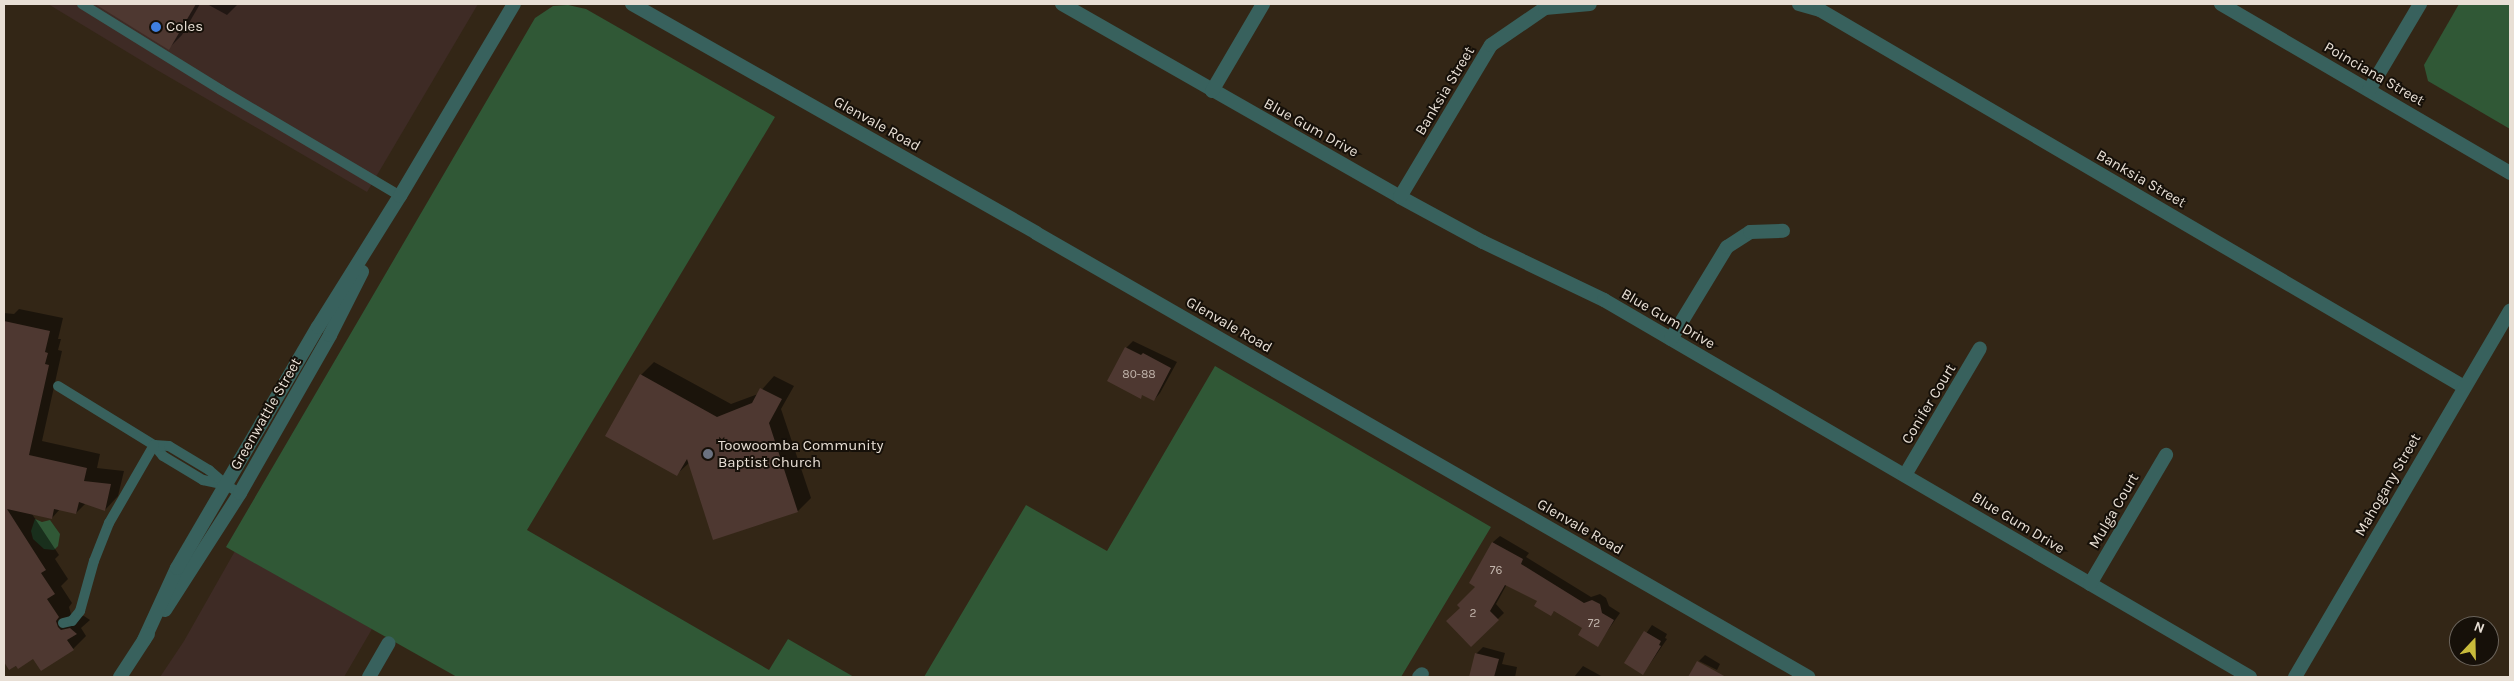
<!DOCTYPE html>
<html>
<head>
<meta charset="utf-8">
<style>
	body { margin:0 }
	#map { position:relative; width:2514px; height:681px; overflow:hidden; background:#332616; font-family:Karla,sans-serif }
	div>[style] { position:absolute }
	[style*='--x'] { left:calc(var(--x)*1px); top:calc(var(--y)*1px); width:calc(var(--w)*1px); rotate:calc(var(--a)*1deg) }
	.commercial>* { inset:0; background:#3e2b25 }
	.green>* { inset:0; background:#305836 }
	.shadow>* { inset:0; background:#0007 }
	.building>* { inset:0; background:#4e3831 }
	.service>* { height:10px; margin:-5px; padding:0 5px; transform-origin:5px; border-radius:5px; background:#38615d }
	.minor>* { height:14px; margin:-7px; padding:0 7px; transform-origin:7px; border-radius:7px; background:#38615d }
	.tertiary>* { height:14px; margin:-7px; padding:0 7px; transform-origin:7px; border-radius:7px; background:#38615d }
	.dots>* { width:14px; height:14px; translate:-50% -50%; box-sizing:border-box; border:2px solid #161009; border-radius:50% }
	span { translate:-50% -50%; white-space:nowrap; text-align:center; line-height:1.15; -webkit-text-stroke:4px #161009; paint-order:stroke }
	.number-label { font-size:12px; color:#c2b5ac }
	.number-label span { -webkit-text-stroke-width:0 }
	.poi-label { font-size:15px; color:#e8dfd5 }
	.left { translate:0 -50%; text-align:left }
	.street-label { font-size:15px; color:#e8dfd5 }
	.frame { position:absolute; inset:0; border:5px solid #e8dfd5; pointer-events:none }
	.north { position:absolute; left:2449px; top:616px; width:50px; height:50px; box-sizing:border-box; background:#161009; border:1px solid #6a635b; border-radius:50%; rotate:21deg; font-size:14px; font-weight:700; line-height:20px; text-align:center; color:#e8dfd5 }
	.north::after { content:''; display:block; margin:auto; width:18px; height:22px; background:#c8bb3b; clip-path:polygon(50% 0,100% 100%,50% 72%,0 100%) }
</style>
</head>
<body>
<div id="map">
	<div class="commercial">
		<i style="clip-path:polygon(48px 4px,478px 4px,367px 192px,157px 70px)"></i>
		<i style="clip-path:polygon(235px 551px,372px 629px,344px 677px,160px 677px,184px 641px)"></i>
	</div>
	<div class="green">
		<i style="clip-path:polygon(2459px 4px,2510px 4px,2510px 129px,2428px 81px,2424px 65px)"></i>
		<i style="clip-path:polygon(568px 5px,586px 9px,775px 117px,527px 530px,769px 670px,788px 639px,854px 677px,457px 677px,226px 547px,535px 18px,553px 6px)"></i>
		<i style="clip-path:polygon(1215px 366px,1491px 527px,1401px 677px,924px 677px,1026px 505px,1107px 551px)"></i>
		<i style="clip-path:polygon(35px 519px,42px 522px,50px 520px,60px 534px,58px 546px,54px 550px,44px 549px,33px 539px,31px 531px)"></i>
	</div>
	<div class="shadow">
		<i style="clip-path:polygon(97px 4px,200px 4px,182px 35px,169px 48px)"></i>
		<i style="clip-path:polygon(207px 4px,238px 4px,227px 15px)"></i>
		<i style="clip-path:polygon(19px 309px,63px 318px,58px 339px,61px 339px,58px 350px,62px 351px,42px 441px,100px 454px,97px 468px,124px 471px,118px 496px,105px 510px,86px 503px,76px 513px,60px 509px,52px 518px,32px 514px,59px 555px,55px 559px,68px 579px,61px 586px,72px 603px,69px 607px,71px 614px,75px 617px,84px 616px,90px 620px,81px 628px,86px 636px,73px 649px,33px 658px,10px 669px,4px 659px,4px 313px,14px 314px)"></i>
		<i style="clip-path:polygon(1133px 341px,1177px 362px,1160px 393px,1154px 400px,1143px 394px,1140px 397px,1126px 348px)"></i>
		<i style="clip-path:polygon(654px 362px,731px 404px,758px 394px,774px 376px,794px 386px,781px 409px,811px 498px,798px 511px,714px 538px,689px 463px,677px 474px,641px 375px)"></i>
		<i style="clip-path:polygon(1500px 536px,1529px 553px,1526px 557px,1591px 597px,1600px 594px,1606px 598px,1609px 606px,1620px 613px,1597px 646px,1584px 628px,1555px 610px,1551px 614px,1538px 600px,1507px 584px,1496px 604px,1504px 613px,1471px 645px,1462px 607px,1477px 587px,1470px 582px,1493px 542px)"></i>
		<i style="clip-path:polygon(1652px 625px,1667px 634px,1665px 638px,1667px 639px,1643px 674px,1629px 658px)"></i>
		<i style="clip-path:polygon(1483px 647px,1505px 653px,1502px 664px,1517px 667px,1515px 677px,1470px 677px,1476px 654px)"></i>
		<i style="clip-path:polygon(1705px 655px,1720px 664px,1717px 670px,1699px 661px)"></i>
		<i style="clip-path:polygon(1583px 666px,1603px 677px,1574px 677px)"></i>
	</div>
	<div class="building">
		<i style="clip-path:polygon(95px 4px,196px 4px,169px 50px)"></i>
		<i style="clip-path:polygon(4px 321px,50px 331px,45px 352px,48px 353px,45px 364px,49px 365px,29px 455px,87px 468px,84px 481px,111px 484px,105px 511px,79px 502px,76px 514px,54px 509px,52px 519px,7px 509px,46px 570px,41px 573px,55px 594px,47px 599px,59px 617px,56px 621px,58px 627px,61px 630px,70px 628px,77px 634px,67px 640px,74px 650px,41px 671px,33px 659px,18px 669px,16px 666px,9px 670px,4px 662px)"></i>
		<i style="clip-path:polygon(1125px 347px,1141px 355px,1143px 353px,1171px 368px,1154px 401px,1142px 395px,1141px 399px,1107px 381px)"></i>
		<i style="clip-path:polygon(640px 374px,717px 417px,752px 403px,760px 388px,782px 399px,769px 423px,798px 512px,713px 540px,687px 459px,677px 476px,605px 436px)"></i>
		<i style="clip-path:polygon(1492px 542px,1523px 559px,1521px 564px,1584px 603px,1592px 600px,1600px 604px,1602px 613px,1614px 620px,1598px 647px,1578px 635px,1582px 628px,1554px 611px,1551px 616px,1534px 606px,1537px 601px,1505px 585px,1490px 611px,1499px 620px,1471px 647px,1446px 621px,1460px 608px,1457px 605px,1475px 587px,1469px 583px)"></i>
		<i style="clip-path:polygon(1644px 631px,1661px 641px,1659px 645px,1661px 646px,1643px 675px,1624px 663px)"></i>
		<i style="clip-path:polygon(1475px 653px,1499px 659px,1494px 677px,1469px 677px)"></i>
		<i style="clip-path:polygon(1697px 661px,1726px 677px,1688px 677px)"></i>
	</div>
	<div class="service">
		<i style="--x:82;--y:4;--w:163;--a:31.7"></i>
		<i style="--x:221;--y:90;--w:208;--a:30.6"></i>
		<i style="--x:58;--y:386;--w:113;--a:31.6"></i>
		<i style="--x:154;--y:445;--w:14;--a:51"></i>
		<i style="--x:163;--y:456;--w:47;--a:31"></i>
		<i style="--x:203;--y:480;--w:24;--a:12"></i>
		<i style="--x:154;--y:445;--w:15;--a:4"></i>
		<i style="--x:169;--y:446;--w:47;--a:31"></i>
		<i style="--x:209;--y:470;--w:23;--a:41"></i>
		<i style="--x:226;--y:485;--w:16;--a:30"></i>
		<i style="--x:63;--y:623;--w:9;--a:-13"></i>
		<i style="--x:72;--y:621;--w:13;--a:-51"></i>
		<i style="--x:80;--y:611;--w:52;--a:-74.4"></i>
		<i style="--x:94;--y:561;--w:41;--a:-68.5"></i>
		<i style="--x:109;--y:523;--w:90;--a:-60"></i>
	</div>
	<div class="minor">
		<i style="--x:1062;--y:4;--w:389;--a:29.7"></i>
		<i style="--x:1400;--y:197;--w:94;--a:28.5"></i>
		<i style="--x:1483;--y:242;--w:134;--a:25.6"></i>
		<i style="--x:1604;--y:300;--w:748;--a:30.27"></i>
		<i style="--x:1799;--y:4;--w:22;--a:16"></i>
		<i style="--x:1820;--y:10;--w:746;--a:30.34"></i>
		<i style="--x:2221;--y:4;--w:335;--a:30.3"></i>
		<i style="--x:2369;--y:90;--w:100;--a:-59.3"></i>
		<i style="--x:1212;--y:91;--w:101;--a:-59.6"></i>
		<i style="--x:1400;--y:197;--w:177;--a:-59.1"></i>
		<i style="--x:1491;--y:45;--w:65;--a:-34.4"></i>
		<i style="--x:1545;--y:8;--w:45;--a:-5.1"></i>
		<i style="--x:1671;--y:339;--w:108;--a:-58.7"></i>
		<i style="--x:1727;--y:247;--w:27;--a:-33"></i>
		<i style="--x:1750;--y:232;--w:33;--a:-2"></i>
		<i style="--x:1905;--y:475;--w:147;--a:-59.4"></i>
		<i style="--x:2090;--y:584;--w:150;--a:-59.5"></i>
		<i style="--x:369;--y:677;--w:39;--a:-60"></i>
		<i style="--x:1419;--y:677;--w:4;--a:-45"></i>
		<i style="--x:2295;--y:677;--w:425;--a:-59.6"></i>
	</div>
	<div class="tertiary">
		<i style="--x:632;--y:4;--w:464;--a:29.5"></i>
		<i style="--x:1036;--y:233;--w:891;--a:29.9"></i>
		<i style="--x:165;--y:610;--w:139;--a:-57.3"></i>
		<i style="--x:240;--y:493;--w:182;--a:-60.3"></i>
		<i style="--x:330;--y:335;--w:71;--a:-63.1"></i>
		<i style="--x:144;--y:640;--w:79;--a:-65.4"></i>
		<i style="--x:177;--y:568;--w:279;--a:-59.7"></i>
		<i style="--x:318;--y:327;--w:155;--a:-58"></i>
		<i style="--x:400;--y:196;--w:223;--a:-59.3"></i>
		<i style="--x:120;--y:677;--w:51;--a:-56.9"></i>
	</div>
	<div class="dots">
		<i style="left:156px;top:27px;background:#3f7fe0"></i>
		<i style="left:708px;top:454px;background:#6b7280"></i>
	</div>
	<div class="number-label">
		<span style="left:1139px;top:375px">80-88</span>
		<span style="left:1496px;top:571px">76</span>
		<span style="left:1473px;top:614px">2</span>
		<span style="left:1594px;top:624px">72</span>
	</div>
	<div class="poi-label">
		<span class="left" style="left:166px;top:27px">Coles</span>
		<span class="left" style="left:718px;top:454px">Toowoomba Community<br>Baptist Church</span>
	</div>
	<div class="street-label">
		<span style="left:2374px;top:74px;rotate:30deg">Poinciana Street</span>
		<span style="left:1445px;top:91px;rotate:-59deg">Banksia Street</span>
		<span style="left:877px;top:124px;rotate:29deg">Glenvale Road</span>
		<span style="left:1311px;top:128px;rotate:29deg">Blue Gum Drive</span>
		<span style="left:2141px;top:179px;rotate:30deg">Banksia Street</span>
		<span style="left:1668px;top:319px;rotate:30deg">Blue Gum Drive</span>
		<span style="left:1229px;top:325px;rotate:30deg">Glenvale Road</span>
		<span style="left:1929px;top:404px;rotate:-59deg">Conifer Court</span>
		<span style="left:266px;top:414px;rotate:-60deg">Greenwattle Street</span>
		<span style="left:2388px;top:485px;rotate:-60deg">Mahogany Street</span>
		<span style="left:2114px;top:511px;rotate:-60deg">Mulga Court</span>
		<span style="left:2018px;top:523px;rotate:31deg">Blue Gum Drive</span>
		<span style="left:1580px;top:527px;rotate:30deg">Glenvale Road</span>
	</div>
	<div class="frame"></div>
	<div class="north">N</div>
</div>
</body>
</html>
